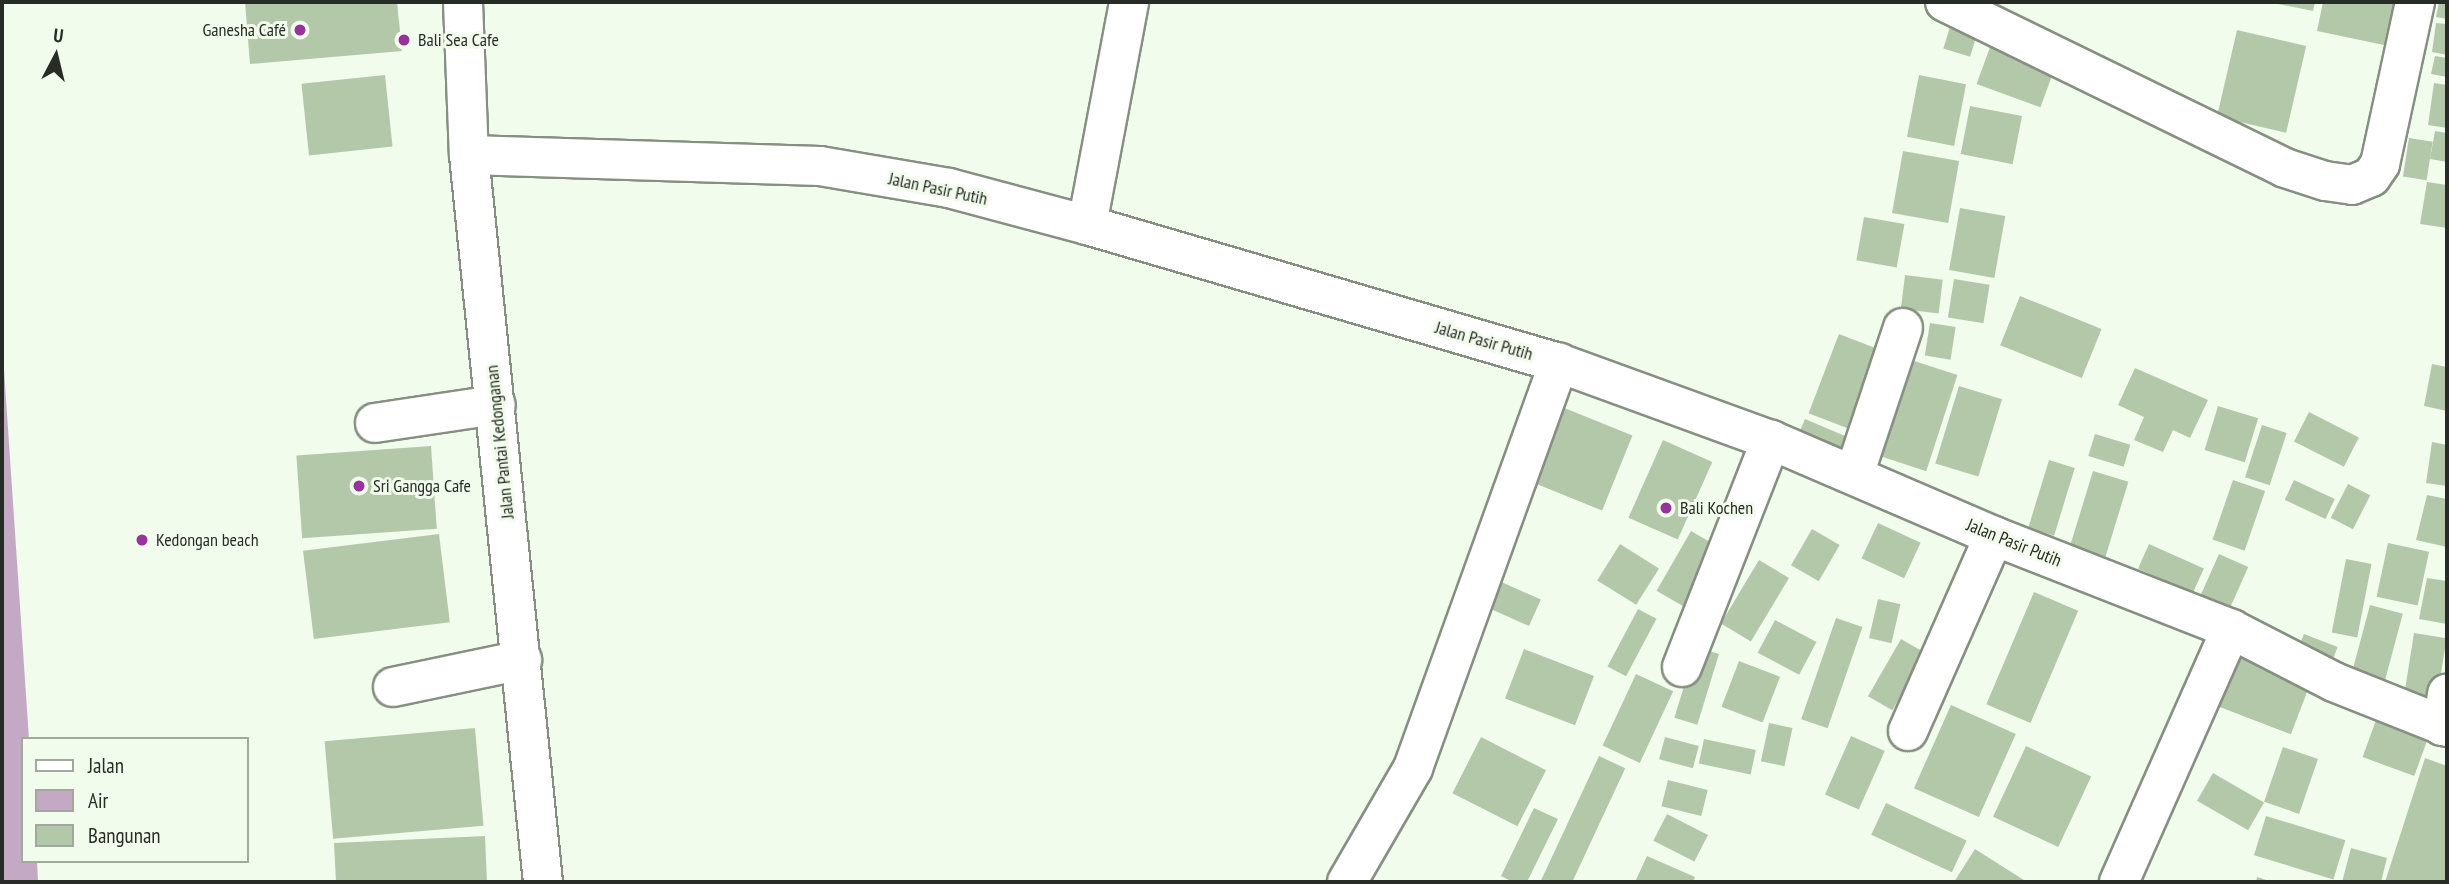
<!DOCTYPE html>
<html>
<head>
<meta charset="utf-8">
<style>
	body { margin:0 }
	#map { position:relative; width:2449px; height:884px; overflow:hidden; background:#f2fced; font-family:"PT Sans Narrow",sans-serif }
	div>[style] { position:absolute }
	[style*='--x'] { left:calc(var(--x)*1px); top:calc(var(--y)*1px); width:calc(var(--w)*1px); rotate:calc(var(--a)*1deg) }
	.water>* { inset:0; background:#c3a9c4 }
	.building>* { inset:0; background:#b3c8a9; transform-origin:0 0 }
	.roads { filter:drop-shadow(2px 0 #868f82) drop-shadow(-2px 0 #868f82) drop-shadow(0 2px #868f82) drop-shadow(0 -2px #868f82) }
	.minor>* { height:38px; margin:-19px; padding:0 19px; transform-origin:19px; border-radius:19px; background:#fff }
	.dots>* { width:19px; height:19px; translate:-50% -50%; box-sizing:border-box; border:4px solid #f2fced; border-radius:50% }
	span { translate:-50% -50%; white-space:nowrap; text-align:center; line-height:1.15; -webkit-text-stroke:6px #f2fced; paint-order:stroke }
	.poi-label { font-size:18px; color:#282c26 }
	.right { translate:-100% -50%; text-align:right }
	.left { translate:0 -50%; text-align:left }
	.street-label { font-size:18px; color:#282c26 }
	.frame { position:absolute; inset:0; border:4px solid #282c26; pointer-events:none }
	.legend { position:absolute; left:21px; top:737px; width:228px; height:126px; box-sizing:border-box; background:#f2fced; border:2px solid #a1a99d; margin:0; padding:9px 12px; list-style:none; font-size:21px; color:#282c26 }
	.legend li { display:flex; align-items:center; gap:14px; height:35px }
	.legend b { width:35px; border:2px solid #a1a99d }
	.north { position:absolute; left:21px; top:21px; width:70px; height:70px; -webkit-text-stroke:5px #f2fced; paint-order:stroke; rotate:7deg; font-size:19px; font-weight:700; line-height:28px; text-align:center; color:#282c26 }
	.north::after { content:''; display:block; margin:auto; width:24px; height:32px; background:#282c26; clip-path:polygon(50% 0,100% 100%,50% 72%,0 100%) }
</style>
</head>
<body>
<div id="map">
	<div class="water">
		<i style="clip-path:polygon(2px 340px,29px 739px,23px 739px,23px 861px,37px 861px,38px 882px,2px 882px)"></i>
	</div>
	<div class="building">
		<i style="clip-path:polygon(245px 2px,397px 2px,402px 51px,250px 64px)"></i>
		<i style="clip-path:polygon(2268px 2px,2315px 2px,2313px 11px)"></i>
		<i style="clip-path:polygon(2323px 2px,2412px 2px,2403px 49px,2317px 31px)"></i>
		<i style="clip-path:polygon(2439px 2px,2447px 2px,2447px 19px,2436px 17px)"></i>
		<i style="left:1953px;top:17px;width:28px;height:33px;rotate:17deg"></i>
		<i style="clip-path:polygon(2436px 23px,2447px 24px,2447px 55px,2432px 52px)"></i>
		<i style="left:2237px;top:30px;width:71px;height:89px;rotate:13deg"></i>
		<i style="left:1993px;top:39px;width:68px;height:48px;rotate:20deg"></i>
		<i style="clip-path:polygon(2435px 56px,2447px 58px,2447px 77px,2431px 74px)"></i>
		<i style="left:385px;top:75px;width:72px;height:84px;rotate:84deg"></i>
		<i style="left:1919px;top:75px;width:48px;height:63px;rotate:11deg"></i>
		<i style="clip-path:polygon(2434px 83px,2447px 85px,2447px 128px,2428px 125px)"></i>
		<i style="left:1970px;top:106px;width:53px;height:49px;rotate:11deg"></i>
		<i style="clip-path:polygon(2435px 131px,2447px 133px,2447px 162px,2430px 159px)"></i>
		<i style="left:2409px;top:138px;width:24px;height:39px;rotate:9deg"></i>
		<i style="left:1903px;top:151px;width:57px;height:63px;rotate:10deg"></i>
		<i style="clip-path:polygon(2427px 182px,2447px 185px,2447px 228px,2420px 224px)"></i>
		<i style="left:1960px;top:208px;width:46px;height:63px;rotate:10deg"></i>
		<i style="left:1864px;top:217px;width:41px;height:44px;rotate:10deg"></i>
		<i style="left:1905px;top:275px;width:38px;height:34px;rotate:7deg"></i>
		<i style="left:1954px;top:279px;width:36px;height:39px;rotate:9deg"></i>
		<i style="left:2020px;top:296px;width:88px;height:53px;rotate:22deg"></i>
		<i style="left:1930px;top:323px;width:26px;height:33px;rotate:9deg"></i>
		<i style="left:1839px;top:334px;width:50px;height:85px;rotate:21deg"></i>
		<i style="left:1908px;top:359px;width:52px;height:101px;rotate:18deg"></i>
		<i style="clip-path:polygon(2432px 364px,2447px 367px,2447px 411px,2424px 406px)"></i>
		<i style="clip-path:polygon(2135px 368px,2208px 400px,2190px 438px,2173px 430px,2163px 452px,2134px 440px,2144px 417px,2118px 405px)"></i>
		<i style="left:1959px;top:386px;width:45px;height:81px;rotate:17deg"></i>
		<i style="left:2218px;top:406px;width:42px;height:46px;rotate:17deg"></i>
		<i style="left:1562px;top:407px;width:76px;height:81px;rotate:22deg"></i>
		<i style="left:2309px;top:412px;width:56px;height:33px;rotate:27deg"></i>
		<i style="left:1805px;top:419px;width:48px;height:28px;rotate:23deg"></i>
		<i style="left:2262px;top:425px;width:26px;height:55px;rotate:18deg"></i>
		<i style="left:2095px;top:434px;width:37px;height:23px;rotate:17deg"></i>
		<i style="left:1663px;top:440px;width:54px;height:85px;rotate:24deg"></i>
		<i style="clip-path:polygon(2432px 442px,2447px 445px,2447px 486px,2426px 483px)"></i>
		<i style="left:431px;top:446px;width:83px;height:135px;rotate:86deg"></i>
		<i style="left:2049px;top:460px;width:27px;height:71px;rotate:17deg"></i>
		<i style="left:2093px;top:471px;width:37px;height:78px;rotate:17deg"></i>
		<i style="left:2233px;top:480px;width:34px;height:63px;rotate:19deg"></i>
		<i style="left:2294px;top:480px;width:45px;height:22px;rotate:25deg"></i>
		<i style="left:2348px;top:484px;width:25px;height:38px;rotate:27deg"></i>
		<i style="clip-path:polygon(2427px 495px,2447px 499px,2447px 547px,2416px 540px)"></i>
		<i style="left:1878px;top:523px;width:47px;height:39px;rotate:25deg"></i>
		<i style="left:1812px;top:529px;width:32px;height:42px;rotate:30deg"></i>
		<i style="left:1691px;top:531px;width:34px;height:69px;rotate:30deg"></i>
		<i style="left:439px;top:534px;width:89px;height:137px;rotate:83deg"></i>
		<i style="left:2388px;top:543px;width:42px;height:55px;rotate:12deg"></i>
		<i style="left:1620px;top:544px;width:46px;height:43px;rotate:32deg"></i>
		<i style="left:2149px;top:544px;width:60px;height:27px;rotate:24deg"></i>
		<i style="left:2219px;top:554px;width:32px;height:49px;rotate:24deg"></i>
		<i style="left:2346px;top:559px;width:26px;height:75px;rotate:11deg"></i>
		<i style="left:1759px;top:560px;width:35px;height:74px;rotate:31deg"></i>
		<i style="clip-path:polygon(2427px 578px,2447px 581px,2447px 624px,2419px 619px)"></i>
		<i style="left:1497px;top:580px;width:48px;height:29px;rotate:24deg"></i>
		<i style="left:2034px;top:592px;width:48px;height:122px;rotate:23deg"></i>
		<i style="left:1878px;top:599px;width:23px;height:40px;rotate:13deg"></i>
		<i style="left:2370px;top:605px;width:34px;height:74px;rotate:15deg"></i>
		<i style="left:1638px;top:609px;width:21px;height:65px;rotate:28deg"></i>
		<i style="left:1836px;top:618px;width:28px;height:107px;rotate:19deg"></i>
		<i style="left:1775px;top:620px;width:47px;height:37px;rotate:28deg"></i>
		<i style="left:2414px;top:633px;width:33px;height:71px;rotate:9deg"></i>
		<i style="left:2304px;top:634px;width:36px;height:22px;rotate:21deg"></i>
		<i style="left:1901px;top:639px;width:28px;height:66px;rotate:30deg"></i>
		<i style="left:1696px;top:647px;width:24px;height:74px;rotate:17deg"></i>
		<i style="left:1524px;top:649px;width:75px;height:53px;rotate:21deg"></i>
		<i style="left:2239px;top:649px;width:79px;height:61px;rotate:21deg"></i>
		<i style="left:1739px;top:661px;width:44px;height:49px;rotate:21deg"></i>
		<i style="left:1636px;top:674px;width:41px;height:79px;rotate:25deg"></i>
		<i style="left:1951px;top:705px;width:71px;height:91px;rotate:24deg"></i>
		<i style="left:2379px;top:712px;width:55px;height:48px;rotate:20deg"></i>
		<i style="left:1769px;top:723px;width:24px;height:39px;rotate:12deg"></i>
		<i style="left:475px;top:728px;width:98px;height:151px;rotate:85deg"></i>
		<i style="left:1851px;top:736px;width:37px;height:64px;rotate:24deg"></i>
		<i style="left:1481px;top:737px;width:73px;height:63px;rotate:27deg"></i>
		<i style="left:1665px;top:737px;width:35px;height:23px;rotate:15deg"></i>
		<i style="left:1704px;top:739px;width:53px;height:25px;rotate:12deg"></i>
		<i style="left:2026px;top:746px;width:72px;height:78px;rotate:25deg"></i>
		<i style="left:2283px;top:747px;width:37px;height:58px;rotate:19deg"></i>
		<i style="left:1599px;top:756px;width:29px;height:140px;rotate:25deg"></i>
		<i style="clip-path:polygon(2425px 758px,2447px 766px,2447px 882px,2385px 882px)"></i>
		<i style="left:2213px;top:773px;width:59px;height:32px;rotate:30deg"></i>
		<i style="left:1668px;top:780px;width:41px;height:27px;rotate:14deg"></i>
		<i style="left:1886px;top:803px;width:89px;height:35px;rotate:25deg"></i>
		<i style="clip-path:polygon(1534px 808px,1558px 819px,1527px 882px,1513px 882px,1501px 876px)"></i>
		<i style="left:1667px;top:814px;width:46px;height:30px;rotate:27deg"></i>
		<i style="left:2266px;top:816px;width:83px;height:41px;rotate:17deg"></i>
		<i style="clip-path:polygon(485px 836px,487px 882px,336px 882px,334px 843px)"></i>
		<i style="clip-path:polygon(2351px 848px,2387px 858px,2381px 882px,2342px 882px)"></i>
		<i style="clip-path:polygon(1975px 849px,2027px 882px,1954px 882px)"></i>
		<i style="clip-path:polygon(1647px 856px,1695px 877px,1693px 882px,1635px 882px)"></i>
		<i style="clip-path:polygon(2257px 877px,2273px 882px,2256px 882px)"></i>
	</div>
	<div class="roads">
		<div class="minor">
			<i style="--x:463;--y:2;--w:153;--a:87.8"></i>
			<i style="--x:469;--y:155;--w:731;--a:84.19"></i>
			<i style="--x:1945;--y:2;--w:378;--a:26"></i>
			<i style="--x:2285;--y:168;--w:42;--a:18"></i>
			<i style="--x:2325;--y:181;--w:27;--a:8"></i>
			<i style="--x:2352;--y:185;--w:21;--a:-23"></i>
			<i style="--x:2371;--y:177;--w:16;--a:-55"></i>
			<i style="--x:2380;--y:164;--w:166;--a:-77.8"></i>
			<i style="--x:469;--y:155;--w:351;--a:1.8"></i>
			<i style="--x:820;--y:166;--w:131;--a:9.7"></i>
			<i style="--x:949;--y:188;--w:143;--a:15"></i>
			<i style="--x:1087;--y:225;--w:492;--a:16.3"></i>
			<i style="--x:1559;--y:363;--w:226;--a:20"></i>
			<i style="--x:1771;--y:440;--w:243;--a:23.3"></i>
			<i style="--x:1994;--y:536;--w:255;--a:21.4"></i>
			<i style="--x:2231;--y:629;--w:116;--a:27.2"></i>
			<i style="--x:2334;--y:682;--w:122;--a:21.7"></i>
			<i style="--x:1087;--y:225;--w:227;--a:-79.3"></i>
			<i style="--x:375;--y:423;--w:122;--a:-8.5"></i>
			<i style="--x:1854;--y:475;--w:155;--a:-71.6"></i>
			<i style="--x:1682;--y:667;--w:244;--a:-68.6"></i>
			<i style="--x:393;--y:687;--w:132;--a:-11.8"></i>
			<i style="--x:2442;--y:726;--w:33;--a:-81"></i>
			<i style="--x:1908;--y:731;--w:213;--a:-66.2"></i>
			<i style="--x:1347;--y:882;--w:132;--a:-59.9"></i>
			<i style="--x:1413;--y:768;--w:431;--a:-70.2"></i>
			<i style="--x:2119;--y:882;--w:277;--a:-66.1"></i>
		</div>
	</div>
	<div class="dots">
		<i style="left:300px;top:30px;background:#96349b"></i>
		<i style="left:404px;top:40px;background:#96349b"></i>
		<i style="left:359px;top:486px;background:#96349b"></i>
		<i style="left:1666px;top:508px;background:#96349b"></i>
		<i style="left:142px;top:540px;background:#96349b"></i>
	</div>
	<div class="poi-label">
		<span class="right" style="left:286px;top:30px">Ganesha Café</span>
		<span class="left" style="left:418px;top:40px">Bali Sea Cafe</span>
		<span class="left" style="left:373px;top:486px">Sri Gangga Cafe</span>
		<span class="left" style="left:1680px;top:508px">Bali Kochen</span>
		<span class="left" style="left:156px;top:540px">Kedongan beach</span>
	</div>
	<div class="street-label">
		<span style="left:938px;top:189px;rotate:12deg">Jalan Pasir Putih</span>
		<span style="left:1484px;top:341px;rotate:16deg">Jalan Pasir Putih</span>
		<span style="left:500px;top:442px;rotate:-96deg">Jalan Pantai Kedonganan</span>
		<span style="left:2014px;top:543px;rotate:22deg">Jalan Pasir Putih</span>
	</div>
	<div class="frame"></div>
	<ul class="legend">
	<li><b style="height:9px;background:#fff"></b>Jalan</li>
	<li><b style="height:19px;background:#c3a9c4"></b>Air</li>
	<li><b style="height:19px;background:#b3c8a9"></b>Bangunan</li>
	</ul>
	<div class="north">U</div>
</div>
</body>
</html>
